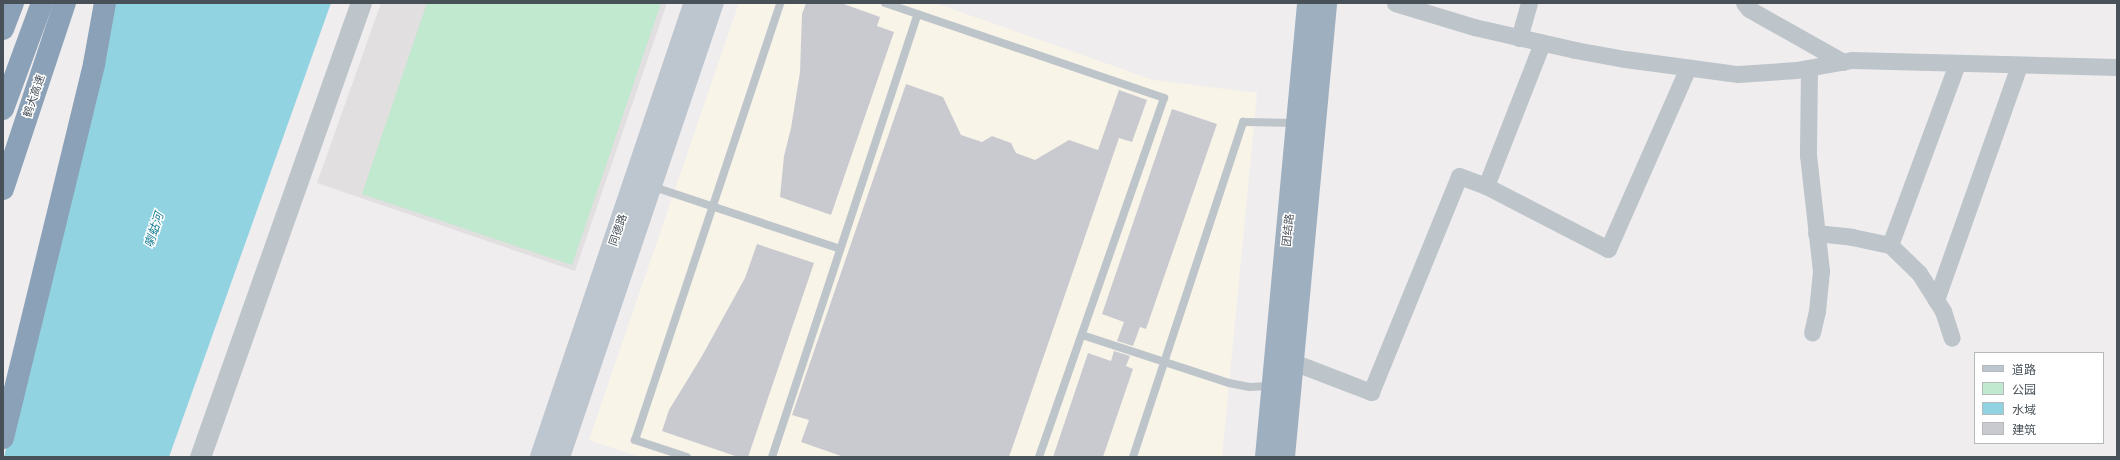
<!DOCTYPE html>
<html>
<head>
<meta charset="utf-8">
<style>
	body { margin:0 }
	#map { position:relative; width:2120px; height:460px; overflow:hidden; background:#f0edee; font-family:Barlow,"Noto Sans SC",sans-serif }
	div>[style] { position:absolute }
	[style*='--x'] { left:calc(var(--x)*1px); top:calc(var(--y)*1px); width:calc(var(--w)*1px); rotate:calc(var(--a)*1deg) }
	.commercial>* { inset:0; background:#f9f4e8 }
	.education>* { inset:0; background:#e1dfdf }
	.green>* { inset:0; background:#c0e9cf }
	.water>* { inset:0; background:#92d3e1 }
	.building>* { inset:0; background:#c9cad0 }
	.service>* { height:8px; margin:-4px; padding:0 4px; transform-origin:4px; border-radius:4px; background:#bdc5cb }
	.minor>* { height:17px; margin:-8.5px; padding:0 8.5px; transform-origin:8.5px; border-radius:8.5px; background:#bdc5cb }
	.tertiary>* { height:21px; margin:-10.5px; padding:0 10.5px; transform-origin:10.5px; border-radius:10.5px; background:#bdc5cb }
	.secondary>* { height:22px; margin:-11px; padding:0 11px; transform-origin:11px; border-radius:11px; background:#bdc6cf }
	.trunk>* { height:22px; margin:-11px; padding:0 11px; transform-origin:11px; border-radius:11px; background:#9eafc0 }
	.motorway>* { height:22px; margin:-11px; padding:0 11px; transform-origin:11px; border-radius:11px; background:#8ba1b7 }
	span { translate:-50% -50%; white-space:nowrap; text-align:center; line-height:1.15; -webkit-text-stroke:3px #fff; paint-order:stroke }
	.street-label { font-size:11px; color:#485158 }
	.water-label { font-size:12px; color:#1d8097; font-style:italic }
	.frame { position:absolute; inset:0; border:4px solid #485158; pointer-events:none }
	.legend { position:absolute; left:1974px; top:352px; width:130px; height:92px; box-sizing:border-box; background:#fff; border:1px solid #b6b9bc; margin:0; padding:5px 7px; list-style:none; font-size:12px; color:#485158 }
	.legend li { display:flex; align-items:center; gap:8px; height:20px }
	.legend b { width:20px; border:1px solid #b6b9bc }
</style>
</head>
<body>
<div id="map">
	<div class="commercial">
		<i style="clip-path:polygon(739px 3px,935px 3px,1153px 80px,1257px 93px,1222px 457px,640px 457px,589px 440px)"></i>
	</div>
	<div class="education">
		<i style="clip-path:polygon(381px 3px,667px 3px,575px 271px,317px 183px)"></i>
	</div>
	<div class="green">
		<i style="clip-path:polygon(427px 3px,661px 3px,572px 265px,362px 194px)"></i>
	</div>
	<div class="water">
		<i style="clip-path:polygon(115px 3px,331px 3px,169px 457px,4px 457px)"></i>
	</div>
	<div class="building">
		<i style="clip-path:polygon(806px 3px,841px 3px,880px 17px,877px 26px,894px 32px,831px 215px,780px 197px,784px 156px,791px 128px,800px 72px,802px 14px)"></i>
		<i style="clip-path:polygon(906px 84px,943px 97px,961px 135px,982px 142px,992px 136px,1011px 143px,1016px 153px,1035px 160px,1069px 140px,1098px 150px,1119px 90px,1147px 100px,1132px 142px,1119px 138px,1009px 457px,844px 457px,801px 442px,809px 420px,792px 415px)"></i>
		<i style="clip-path:polygon(1172px 109px,1217px 124px,1146px 329px,1140px 327px,1133px 346px,1117px 341px,1124px 322px,1102px 314px)"></i>
		<i style="clip-path:polygon(757px 244px,814px 263px,748px 457px,738px 457px,662px 431px,669px 410px,702px 356px,745px 278px)"></i>
		<i style="clip-path:polygon(1114px 351px,1130px 356px,1126px 366px,1133px 369px,1103px 457px,1053px 457px,1088px 353px,1111px 361px)"></i>
	</div>
	<div class="service">
		<i style="--x:885;--y:3;--w:295;--a:18.8"></i>
		<i style="--x:1164;--y:98;--w:380;--a:109.2"></i>
		<i style="--x:651;--y:186;--w:199;--a:18.4"></i>
		<i style="--x:1082;--y:335;--w:155;--a:18.1"></i>
		<i style="--x:1229;--y:383;--w:21;--a:11"></i>
		<i style="--x:1250;--y:387;--w:22;--a:-3"></i>
		<i style="--x:687;--y:457;--w:55;--a:-161.9"></i>
		<i style="--x:635;--y:440;--w:460;--a:-71.6"></i>
		<i style="--x:772;--y:457;--w:466;--a:-71.8"></i>
		<i style="--x:1133;--y:457;--w:353;--a:-71.8"></i>
		<i style="--x:1243;--y:122;--w:52;--a:1.1"></i>
	</div>
	<div class="minor">
		<i style="--x:1395;--y:3;--w:83;--a:16.9"></i>
		<i style="--x:1474;--y:27;--w:104;--a:12.8"></i>
		<i style="--x:1575;--y:50;--w:51;--a:10.2"></i>
		<i style="--x:1625;--y:59;--w:114;--a:7.6"></i>
		<i style="--x:1738;--y:74;--w:58;--a:-3.9"></i>
		<i style="--x:1796;--y:70;--w:57;--a:-10.1"></i>
		<i style="--x:1852;--y:60;--w:265;--a:1.5"></i>
		<i style="--x:1744;--y:3;--w:8;--a:50"></i>
		<i style="--x:1749;--y:9;--w:108;--a:29.4"></i>
		<i style="--x:1519;--y:38;--w:36;--a:-74"></i>
		<i style="--x:1809;--y:68;--w:87;--a:90.7"></i>
		<i style="--x:1808;--y:155;--w:117;--a:83.6"></i>
		<i style="--x:1821;--y:271;--w:40;--a:95.7"></i>
		<i style="--x:1817;--y:311;--w:22;--a:103"></i>
		<i style="--x:1486;--y:186;--w:154;--a:-68.6"></i>
		<i style="--x:1816;--y:233;--w:36;--a:6"></i>
		<i style="--x:1852;--y:237;--w:39;--a:12"></i>
		<i style="--x:1890;--y:245;--w:40;--a:44"></i>
		<i style="--x:1919;--y:273;--w:45;--a:57.7"></i>
		<i style="--x:1943;--y:311;--w:28;--a:72"></i>
		<i style="--x:1890;--y:245;--w:193;--a:-69.7"></i>
		<i style="--x:1936;--y:300;--w:249;--a:-70.5"></i>
		<i style="--x:1293;--y:362;--w:84;--a:21"></i>
		<i style="--x:1371;--y:392;--w:233;--a:-67.8"></i>
		<i style="--x:1459;--y:176;--w:29;--a:20"></i>
		<i style="--x:1486;--y:186;--w:137;--a:27.3"></i>
		<i style="--x:1608;--y:249;--w:198;--a:-66.2"></i>
	</div>
	<div class="tertiary">
		<i style="--x:200;--y:457;--w:482;--a:-70.5"></i>
	</div>
	<div class="secondary">
		<i style="--x:541;--y:457;--w:479;--a:-71.3"></i>
		<i style="--x:559;--y:457;--w:479;--a:-71.3"></i>
	</div>
	<div class="trunk">
		<i style="--x:1266;--y:457;--w:456;--a:-84.7"></i>
		<i style="--x:1284;--y:457;--w:456;--a:-84.7"></i>
	</div>
	<div class="motorway">
		<i style="--x:3;--y:29;--w:28;--a:-69"></i>
		<i style="--x:3;--y:109;--w:113;--a:-69.8"></i>
		<i style="--x:3;--y:189;--w:196;--a:-71.6"></i>
		<i style="--x:3;--y:438;--w:385;--a:-76.3"></i>
		<i style="--x:94;--y:64;--w:62;--a:-79.8"></i>
	</div>
	<div class="street-label">
		<span style="left:34px;top:96px;rotate:-71deg">鹤大高速</span>
		<span style="left:618px;top:230px;rotate:-71deg">同德路</span>
		<span style="left:1288px;top:230px;rotate:-84deg">团结路</span>
	</div>
	<div class="water-label">
		<span style="left:154px;top:230px;rotate:-72deg">喇蛄河</span>
	</div>
	<div class="frame"></div>
	<ul class="legend">
	<li><b style="height:5px;background:#bdc6cf"></b>道路</li>
	<li><b style="height:11px;background:#c0e9cf"></b>公园</li>
	<li><b style="height:11px;background:#92d3e1"></b>水域</li>
	<li><b style="height:11px;background:#c9cad0"></b>建筑</li>
	</ul>
</div>
</body>
</html>
